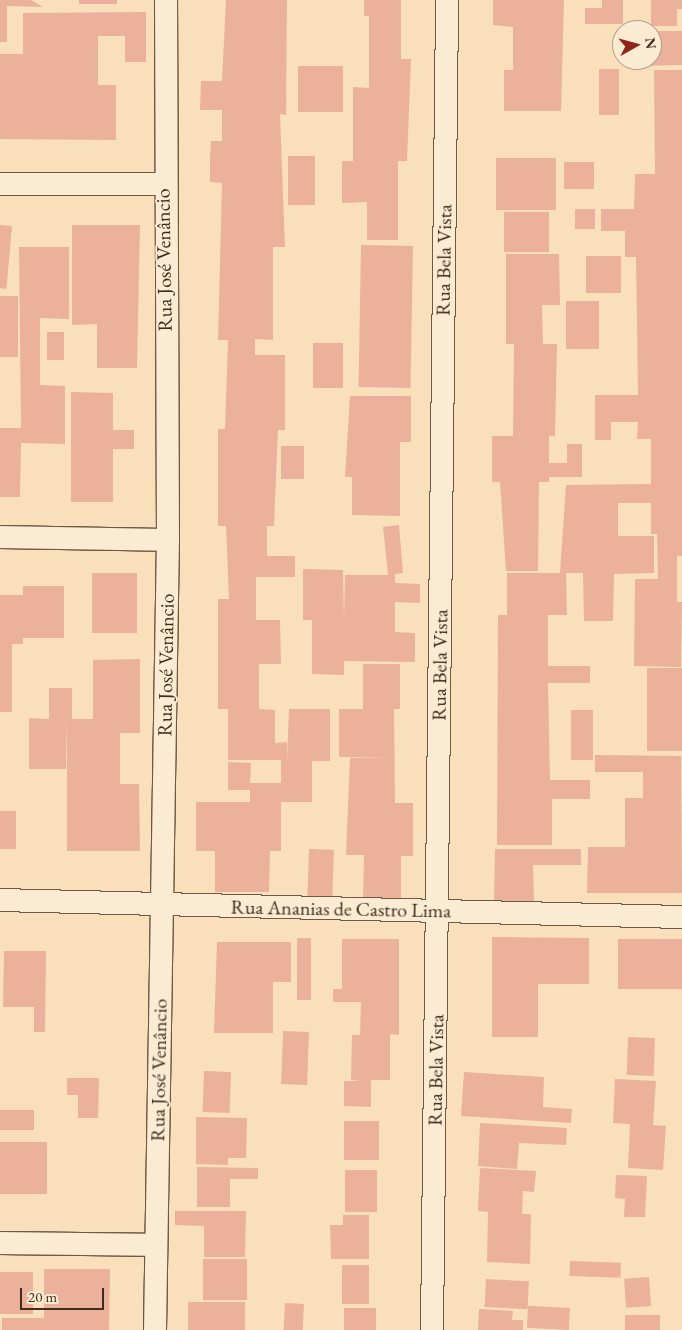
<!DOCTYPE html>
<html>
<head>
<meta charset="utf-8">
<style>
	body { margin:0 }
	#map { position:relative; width:682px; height:1330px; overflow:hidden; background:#f9e0bb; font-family:"EB Garamond",serif }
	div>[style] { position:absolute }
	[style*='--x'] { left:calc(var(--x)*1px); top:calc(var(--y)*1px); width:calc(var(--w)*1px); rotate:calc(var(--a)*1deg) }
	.building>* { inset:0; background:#ebb19a; transform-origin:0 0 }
	.roads { filter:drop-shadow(1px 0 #6e5945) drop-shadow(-1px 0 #6e5945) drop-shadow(0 1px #6e5945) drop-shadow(0 -1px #6e5945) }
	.street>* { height:22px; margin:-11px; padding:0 11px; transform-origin:11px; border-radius:11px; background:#fbebd3 }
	span { translate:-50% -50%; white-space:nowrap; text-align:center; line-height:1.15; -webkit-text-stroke:4px #fbebd3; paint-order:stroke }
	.street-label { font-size:20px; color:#3f2c1e }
	.north { position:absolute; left:612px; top:20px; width:50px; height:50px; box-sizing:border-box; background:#fbebd3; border:1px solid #b09f8b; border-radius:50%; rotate:83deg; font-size:14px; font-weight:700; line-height:20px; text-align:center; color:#3f2c1e }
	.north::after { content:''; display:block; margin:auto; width:18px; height:22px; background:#8f2418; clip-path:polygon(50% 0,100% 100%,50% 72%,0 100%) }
	.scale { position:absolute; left:20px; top:1288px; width:84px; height:22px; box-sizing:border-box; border:2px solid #3f2c1e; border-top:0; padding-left:6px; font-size:15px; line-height:18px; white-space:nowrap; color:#3f2c1e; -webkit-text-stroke:4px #fbebd3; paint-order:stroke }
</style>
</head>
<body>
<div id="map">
	<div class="building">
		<i style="clip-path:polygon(0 0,31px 0,43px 7px,7px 6px,7px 42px,0 42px)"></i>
		<i style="left:79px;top:0;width:38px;height:4px"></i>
		<i style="clip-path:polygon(226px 0,287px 0,286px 115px,280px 114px,285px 247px,273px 247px,273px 340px,255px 339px,255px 355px,285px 355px,285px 430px,278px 430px,274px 526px,267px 526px,267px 556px,295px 556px,295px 577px,256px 577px,256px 620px,280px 620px,281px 664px,259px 664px,259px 709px,275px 710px,275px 743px,287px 742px,287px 761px,289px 709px,330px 709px,330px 761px,312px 761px,312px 802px,281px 802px,281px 851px,270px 851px,269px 892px,215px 892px,215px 851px,196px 851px,196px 802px,250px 802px,250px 790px,228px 790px,228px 762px,251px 763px,250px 783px,281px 783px,281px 760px,228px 760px,228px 709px,218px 709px,218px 599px,229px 599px,226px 526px,218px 526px,218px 429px,225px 429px,228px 340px,218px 340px,222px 183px,210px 182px,210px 156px,211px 141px,222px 141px,222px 110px,200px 110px,201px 81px,222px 81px)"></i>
		<i style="clip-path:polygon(364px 0,401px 0,401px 59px,411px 59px,407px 161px,398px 161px,398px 240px,367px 240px,367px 202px,342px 203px,342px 161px,353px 161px,353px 87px,369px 88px,369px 16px,364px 16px)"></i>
		<i style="clip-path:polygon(493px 0,564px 0,561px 111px,504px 111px,504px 70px,513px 70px,513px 27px,493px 25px)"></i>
		<i style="clip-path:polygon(602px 0,623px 0,623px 24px,585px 24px,585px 8px,602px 8px)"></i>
		<i style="clip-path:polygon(651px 0,682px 0,682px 9px,677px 9px,677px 26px,651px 26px)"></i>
		<i style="clip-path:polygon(146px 12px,146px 62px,125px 62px,125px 36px,98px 36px,98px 85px,116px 85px,116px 140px,0 139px,0 54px,23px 54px,23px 13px)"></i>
		<i style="clip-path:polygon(652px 31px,682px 31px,682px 65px,642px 66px,642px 60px,652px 60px)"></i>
		<i style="left:298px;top:66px;width:45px;height:46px"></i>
		<i style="left:599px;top:69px;width:20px;height:46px"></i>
		<i style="clip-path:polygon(654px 70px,682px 70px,682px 556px,677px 556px,677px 602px,682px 602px,681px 667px,634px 666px,635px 579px,658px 579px,657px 534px,651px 534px,651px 503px,618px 503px,618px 536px,654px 536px,654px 573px,614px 574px,613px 621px,584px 621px,583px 573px,566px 573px,567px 615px,548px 615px,548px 666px,590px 666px,590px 683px,548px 683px,550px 780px,590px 780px,590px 799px,552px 799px,552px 845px,497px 845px,498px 615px,507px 615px,507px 573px,560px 573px,566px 485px,651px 484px,651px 439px,637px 439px,638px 422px,611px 422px,611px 440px,595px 440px,595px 395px,638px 395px,636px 257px,625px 257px,625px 231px,601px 231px,601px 209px,634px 209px,635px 174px,655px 174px)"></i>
		<i style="left:288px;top:156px;width:27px;height:49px"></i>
		<i style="left:496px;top:158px;width:60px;height:52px"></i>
		<i style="left:564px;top:162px;width:30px;height:27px"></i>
		<i style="left:575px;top:209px;width:20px;height:20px"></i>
		<i style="left:504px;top:212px;width:45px;height:40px"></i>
		<i style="left:0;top:225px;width:12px;height:63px;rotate:5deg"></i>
		<i style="clip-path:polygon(72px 225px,140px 225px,137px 368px,97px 368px,97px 324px,72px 325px)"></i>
		<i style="left:361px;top:245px;width:52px;height:142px;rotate:1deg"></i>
		<i style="clip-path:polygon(19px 247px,69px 247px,69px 319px,40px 318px,40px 385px,65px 386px,65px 444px,21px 443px,20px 497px,0 497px,0 428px,21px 428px)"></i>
		<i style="clip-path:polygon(506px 254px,559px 254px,560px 305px,542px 305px,543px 344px,557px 344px,555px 436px,549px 436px,549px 463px,567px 463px,567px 444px,582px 444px,582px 477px,549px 477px,549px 482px,539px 482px,538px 571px,506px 571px,500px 482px,492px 482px,492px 436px,513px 436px,514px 344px,506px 344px)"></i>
		<i style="left:586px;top:256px;width:35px;height:37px"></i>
		<i style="left:0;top:296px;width:18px;height:61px"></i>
		<i style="left:566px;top:301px;width:33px;height:48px"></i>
		<i style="left:47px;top:332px;width:17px;height:28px"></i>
		<i style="left:313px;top:343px;width:30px;height:45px"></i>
		<i style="clip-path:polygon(71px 392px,113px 393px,113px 430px,134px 430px,134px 449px,113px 449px,113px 502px,71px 502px)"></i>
		<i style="clip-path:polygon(350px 396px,411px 396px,411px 442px,400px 442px,400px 516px,352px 515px,352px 477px,345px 477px)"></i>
		<i style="left:281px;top:446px;width:23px;height:33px"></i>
		<i style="clip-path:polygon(399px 525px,403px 573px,395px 574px,395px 583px,420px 584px,420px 603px,395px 602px,395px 632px,415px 633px,415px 662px,344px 661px,344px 675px,312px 674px,312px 620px,303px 620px,303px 569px,343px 570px,344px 620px,345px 575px,388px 575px,383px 527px)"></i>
		<i style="left:92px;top:573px;width:45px;height:60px"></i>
		<i style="clip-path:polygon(23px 586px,64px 586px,64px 638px,23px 638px,23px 644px,12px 644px,12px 712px,0 712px,0 595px,23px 595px)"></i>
		<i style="clip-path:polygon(140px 659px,140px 733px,120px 733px,120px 784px,139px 784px,140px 851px,67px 851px,67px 719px,66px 769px,29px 769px,29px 718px,49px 719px,49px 688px,72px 688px,72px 719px,93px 719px,93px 660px)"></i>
		<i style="clip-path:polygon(363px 664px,400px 664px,400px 709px,394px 709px,395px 803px,413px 803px,413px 856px,401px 856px,401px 899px,363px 899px,364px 855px,346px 855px,350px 758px,392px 758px,339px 757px,339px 709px,363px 709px)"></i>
		<i style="left:647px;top:668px;width:35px;height:83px"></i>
		<i style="left:571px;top:710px;width:22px;height:50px"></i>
		<i style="clip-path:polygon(595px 755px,681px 756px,682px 893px,587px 893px,588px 847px,625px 847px,625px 798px,643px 798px,643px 772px,595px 772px)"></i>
		<i style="left:16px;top:811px;width:38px;height:16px;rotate:90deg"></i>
		<i style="left:309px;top:849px;width:25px;height:47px;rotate:2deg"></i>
		<i style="clip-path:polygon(495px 849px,581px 849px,581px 865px,533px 865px,534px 901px,494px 901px)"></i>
		<i style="clip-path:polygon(492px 937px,589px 938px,589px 984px,538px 984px,538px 1037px,492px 1037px)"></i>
		<i style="left:297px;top:938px;width:14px;height:62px"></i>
		<i style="clip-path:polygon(342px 939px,399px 939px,399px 1035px,390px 1034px,390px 1080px,371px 1080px,371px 1107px,344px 1106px,344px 1081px,360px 1081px,351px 1080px,352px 1035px,360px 1035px,361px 1002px,333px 1002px,333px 989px,342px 989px)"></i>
		<i style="left:618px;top:939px;width:64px;height:50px"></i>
		<i style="clip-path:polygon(217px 942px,291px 942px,291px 982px,273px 982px,273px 1033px,214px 1033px)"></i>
		<i style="clip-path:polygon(4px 951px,46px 951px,45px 1032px,34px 1032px,34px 1007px,3px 1007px)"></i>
		<i style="left:283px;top:1031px;width:26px;height:53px;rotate:2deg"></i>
		<i style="left:628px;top:1037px;width:27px;height:38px;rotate:2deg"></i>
		<i style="left:204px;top:1071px;width:27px;height:41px;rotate:2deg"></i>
		<i style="clip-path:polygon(464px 1072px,544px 1077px,543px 1107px,572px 1109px,571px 1123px,461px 1116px)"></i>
		<i style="clip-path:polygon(67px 1078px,99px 1078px,98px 1118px,78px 1118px,78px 1095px,67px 1095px)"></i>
		<i style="clip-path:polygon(615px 1079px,656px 1081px,653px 1125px,666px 1126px,663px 1170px,628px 1168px,630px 1124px,613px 1123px)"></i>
		<i style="left:0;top:1110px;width:34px;height:20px"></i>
		<i style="clip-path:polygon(196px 1117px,247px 1118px,246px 1158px,228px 1158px,228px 1165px,196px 1164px)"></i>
		<i style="left:344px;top:1121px;width:35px;height:39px"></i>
		<i style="clip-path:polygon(480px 1123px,567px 1128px,566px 1145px,519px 1143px,517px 1169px,478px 1166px)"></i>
		<i style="left:0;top:1142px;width:47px;height:52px"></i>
		<i style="clip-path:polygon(197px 1167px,258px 1168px,258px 1179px,230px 1179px,230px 1207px,197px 1207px)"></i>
		<i style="clip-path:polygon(480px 1168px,536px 1171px,534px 1192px,523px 1191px,522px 1214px,531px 1214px,530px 1264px,487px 1262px,488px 1212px,478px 1211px)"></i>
		<i style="left:345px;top:1170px;width:32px;height:42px"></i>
		<i style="clip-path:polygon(616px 1175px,647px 1176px,645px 1217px,624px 1217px,625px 1199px,615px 1198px)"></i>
		<i style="clip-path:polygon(175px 1211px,246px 1211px,245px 1257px,204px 1257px,204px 1226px,175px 1225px)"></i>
		<i style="clip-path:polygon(343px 1215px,369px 1215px,369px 1259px,331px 1259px,330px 1225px,343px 1225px)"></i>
		<i style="left:203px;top:1259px;width:44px;height:41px"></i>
		<i style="left:570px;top:1261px;width:51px;height:15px;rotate:2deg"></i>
		<i style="left:342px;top:1265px;width:27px;height:39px"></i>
		<i style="clip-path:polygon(44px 1269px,110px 1269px,109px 1330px,2px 1330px,2px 1318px,44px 1318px)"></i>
		<i style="left:33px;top:1272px;width:42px;height:33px;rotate:90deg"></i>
		<i style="left:649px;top:1277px;width:29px;height:25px;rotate:86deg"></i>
		<i style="left:486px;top:1279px;width:43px;height:28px;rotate:3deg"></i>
		<i style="left:188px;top:1302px;width:57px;height:28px"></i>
		<i style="left:285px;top:1303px;width:19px;height:27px;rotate:3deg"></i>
		<i style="left:344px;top:1308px;width:32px;height:22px"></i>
		<i style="left:570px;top:1308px;width:22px;height:42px;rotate:93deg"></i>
		<i style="clip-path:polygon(479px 1309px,513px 1311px,512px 1320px,523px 1320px,523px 1330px,478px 1330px)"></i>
		<i style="left:625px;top:1315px;width:35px;height:15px"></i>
	</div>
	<div class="roads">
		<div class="street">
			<i style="--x:0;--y:184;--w:163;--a:0"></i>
			<i style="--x:0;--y:537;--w:168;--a:1"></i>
			<i style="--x:0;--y:900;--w:682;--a:1.43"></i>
			<i style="--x:0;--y:1243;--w:156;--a:0.7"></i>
			<i style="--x:155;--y:1330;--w:790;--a:-89.06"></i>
			<i style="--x:168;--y:540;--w:540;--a:-90.21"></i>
			<i style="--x:432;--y:1330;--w:1330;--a:-89.35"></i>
		</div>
	</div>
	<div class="street-label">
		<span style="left:164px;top:260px;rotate:-91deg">Rua José Venâncio</span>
		<span style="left:444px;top:260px;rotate:-89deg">Rua Bela Vista</span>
		<span style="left:166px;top:665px;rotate:-89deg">Rua José Venâncio</span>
		<span style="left:440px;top:665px;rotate:-89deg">Rua Bela Vista</span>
		<span style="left:341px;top:909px;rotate:1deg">Rua Ananias de Castro Lima</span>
		<span style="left:159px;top:1070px;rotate:-89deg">Rua José Venâncio</span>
		<span style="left:436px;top:1070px;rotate:-89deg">Rua Bela Vista</span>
	</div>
	<div class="north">N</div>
	<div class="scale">20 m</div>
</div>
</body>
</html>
